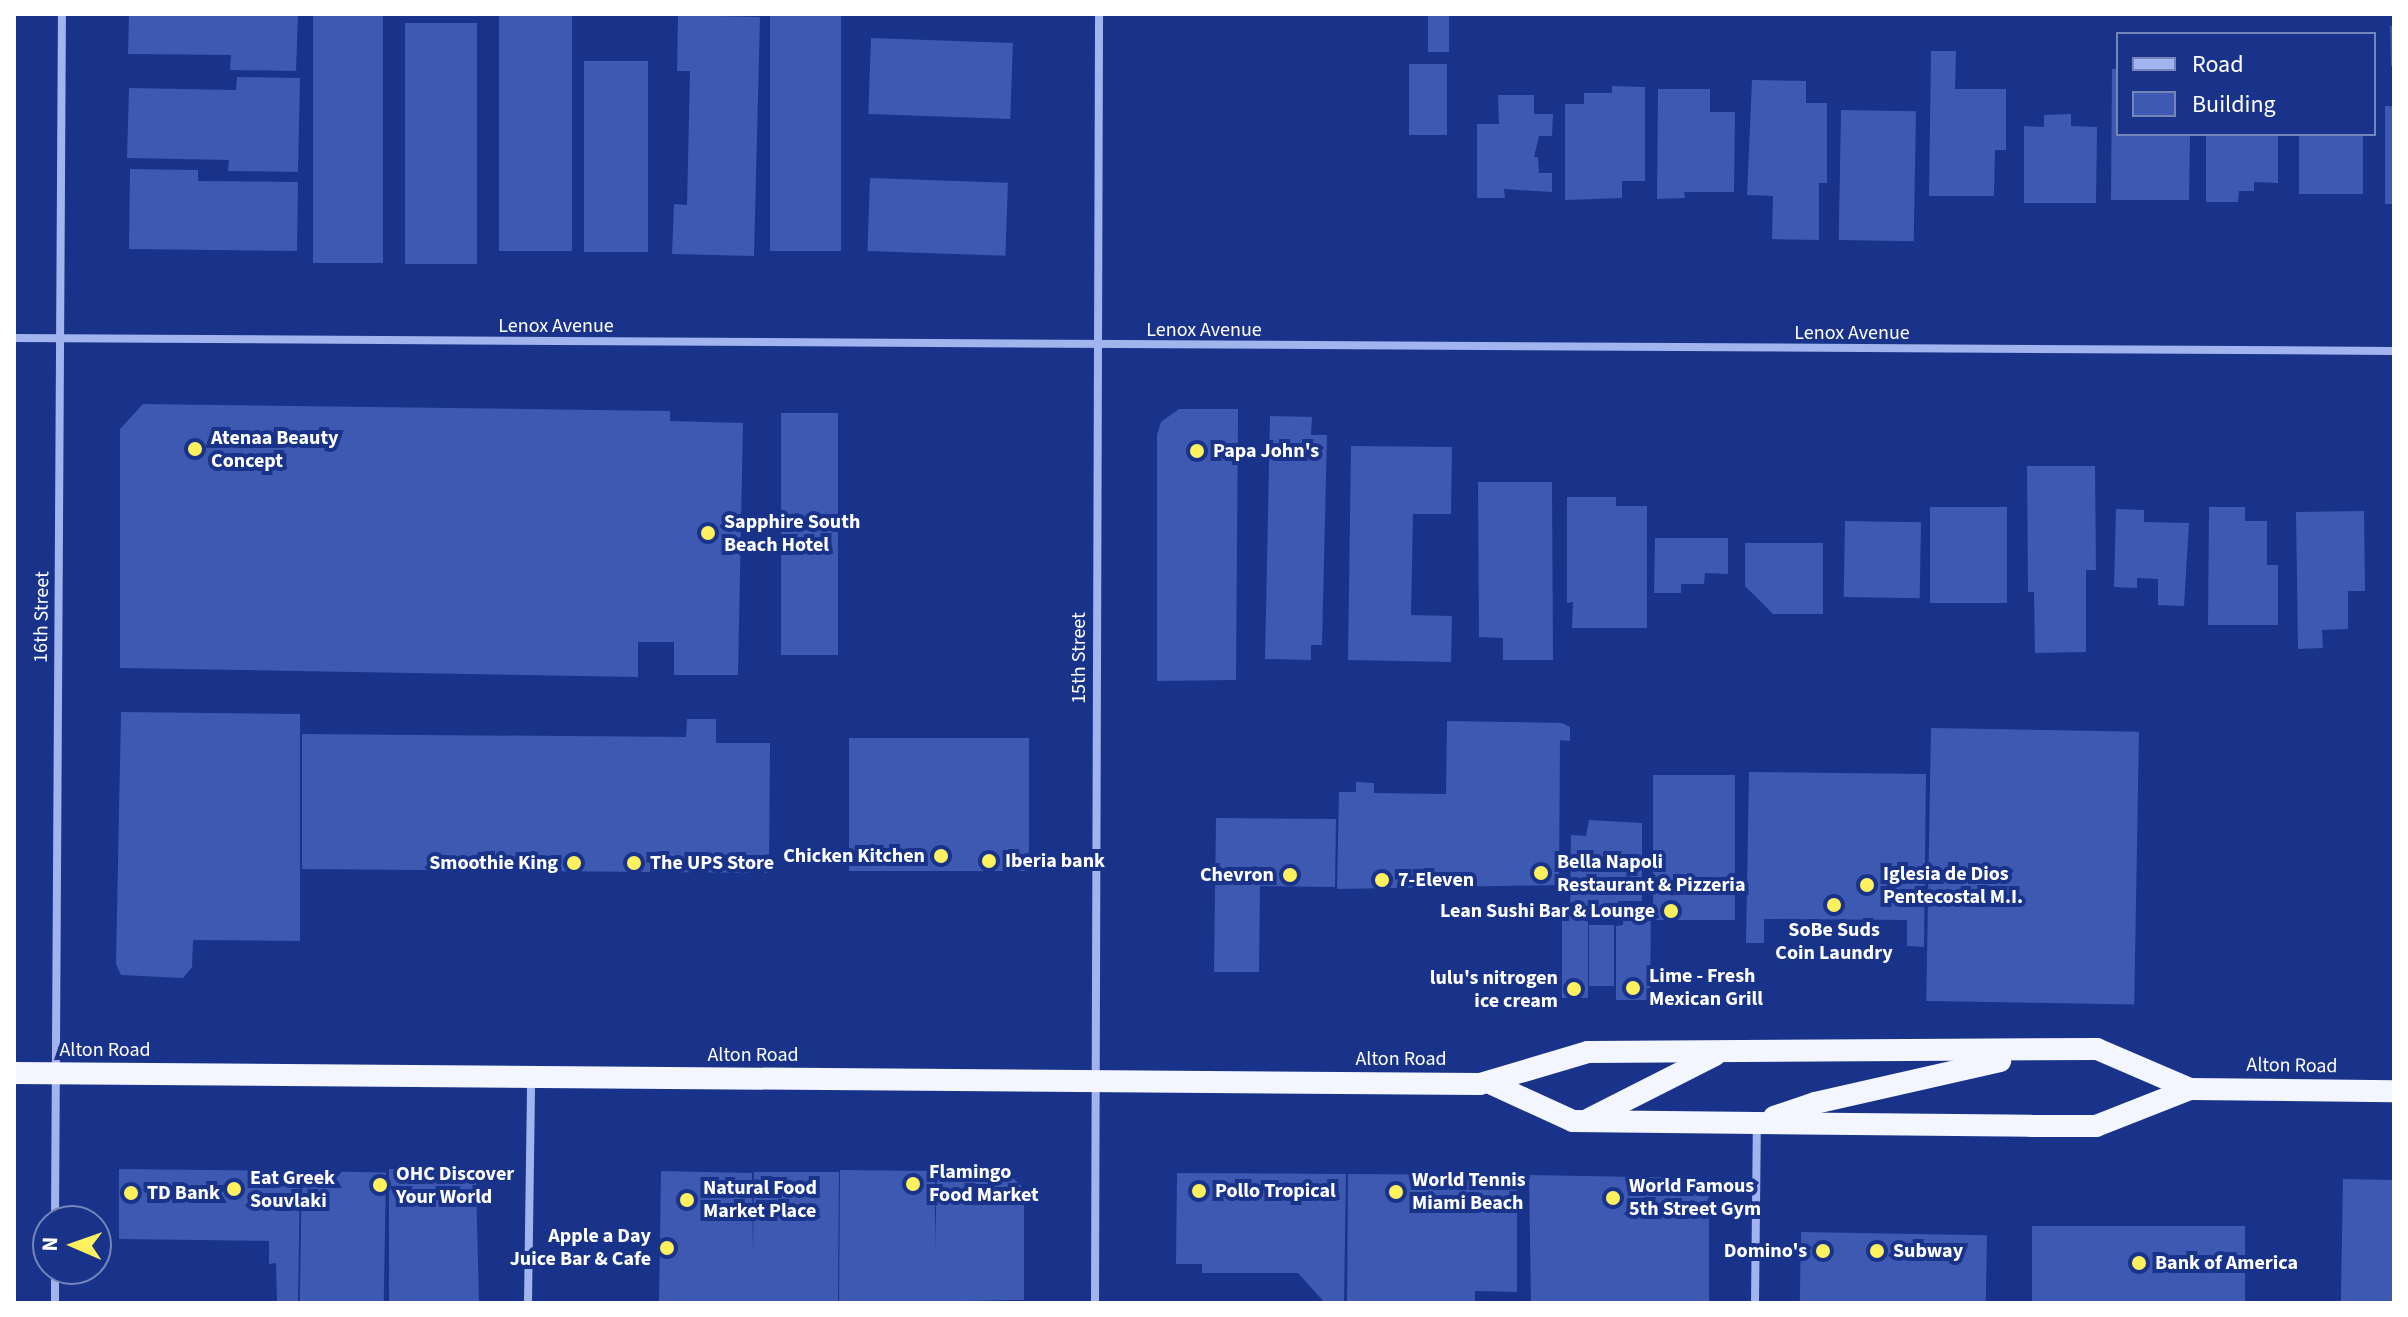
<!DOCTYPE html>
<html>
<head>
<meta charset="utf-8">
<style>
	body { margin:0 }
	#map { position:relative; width:2408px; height:1317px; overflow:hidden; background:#183389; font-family:"Source Sans 3",sans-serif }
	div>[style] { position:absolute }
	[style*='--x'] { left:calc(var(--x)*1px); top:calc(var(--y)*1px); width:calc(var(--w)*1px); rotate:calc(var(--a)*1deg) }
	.building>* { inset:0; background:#3d59b1; transform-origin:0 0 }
	.minor>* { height:8px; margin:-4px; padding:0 4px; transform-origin:4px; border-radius:4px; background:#a1b4ee }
	.trunk>* { height:22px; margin:-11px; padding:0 11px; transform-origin:11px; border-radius:11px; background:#f3f6ff }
	.dots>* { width:22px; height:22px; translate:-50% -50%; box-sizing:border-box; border:4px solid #183389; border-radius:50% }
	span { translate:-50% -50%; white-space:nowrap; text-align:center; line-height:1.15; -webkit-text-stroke:8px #183389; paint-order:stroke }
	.street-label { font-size:20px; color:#fff }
	.poi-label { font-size:20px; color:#fff; font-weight:700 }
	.left { translate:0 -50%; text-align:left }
	.right { translate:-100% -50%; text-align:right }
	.frame { position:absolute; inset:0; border:16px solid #fff; pointer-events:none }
	.legend { position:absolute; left:2116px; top:32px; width:260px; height:104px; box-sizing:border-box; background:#183389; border:2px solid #7485b8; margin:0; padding:10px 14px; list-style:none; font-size:24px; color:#fff }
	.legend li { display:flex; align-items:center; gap:16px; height:40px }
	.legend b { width:40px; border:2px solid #7485b8 }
	.north { position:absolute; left:32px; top:1205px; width:80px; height:80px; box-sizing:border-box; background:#183389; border:2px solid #7485b8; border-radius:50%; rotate:272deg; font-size:22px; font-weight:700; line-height:32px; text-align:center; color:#fff }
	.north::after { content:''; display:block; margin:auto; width:28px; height:36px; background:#fff05d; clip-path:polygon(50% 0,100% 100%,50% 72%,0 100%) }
</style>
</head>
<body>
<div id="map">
	<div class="building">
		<i style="clip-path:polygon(129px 14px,298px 14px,296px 71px,230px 70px,231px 55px,128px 54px)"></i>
		<i style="left:313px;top:14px;width:70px;height:249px"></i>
		<i style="left:499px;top:14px;width:73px;height:237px"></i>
		<i style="left:770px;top:14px;width:71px;height:237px"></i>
		<i style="left:1428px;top:14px;width:21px;height:38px"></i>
		<i style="clip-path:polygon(678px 15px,760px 17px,754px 256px,672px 254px,674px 204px,687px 205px,690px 71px,677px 71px)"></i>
		<i style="left:405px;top:23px;width:72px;height:241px"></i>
		<i style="clip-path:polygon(2390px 26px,2394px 26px,2394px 66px,2391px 66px)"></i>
		<i style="left:871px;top:38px;width:142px;height:76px;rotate:2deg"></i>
		<i style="clip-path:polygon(1931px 51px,1956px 51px,1955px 89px,2006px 89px,2006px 150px,1995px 150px,1994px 196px,1929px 196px)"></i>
		<i style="left:584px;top:61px;width:64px;height:191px"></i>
		<i style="left:1409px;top:64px;width:38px;height:71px"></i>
		<i style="clip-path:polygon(2112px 69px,2118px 69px,2118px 134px,2190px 134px,2189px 200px,2111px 200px)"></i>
		<i style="clip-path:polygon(237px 77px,300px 78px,298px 172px,228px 171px,229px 160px,127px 158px,129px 88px,236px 90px)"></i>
		<i style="clip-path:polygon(1752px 80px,1806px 81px,1806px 103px,1827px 103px,1827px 183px,1819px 183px,1819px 240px,1772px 239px,1773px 196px,1747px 195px)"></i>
		<i style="clip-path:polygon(1612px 86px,1645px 87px,1645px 181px,1622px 181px,1622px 198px,1565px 200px,1565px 104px,1584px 104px,1584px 93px,1612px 93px)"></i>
		<i style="clip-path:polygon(1658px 89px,1710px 89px,1710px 112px,1735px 112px,1734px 192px,1684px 192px,1685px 198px,1657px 199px)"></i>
		<i style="clip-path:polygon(1498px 95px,1534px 95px,1534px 114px,1553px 114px,1552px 136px,1539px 136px,1534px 157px,1538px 157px,1539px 173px,1552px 173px,1552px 192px,1504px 189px,1505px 198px,1477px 198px,1477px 124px,1499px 124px)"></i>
		<i style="left:2394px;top:106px;width:98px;height:9px;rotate:90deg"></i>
		<i style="left:1841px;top:110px;width:75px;height:130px;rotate:1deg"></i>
		<i style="clip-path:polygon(2071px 114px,2071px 126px,2097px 127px,2096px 203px,2024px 203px,2024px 126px,2044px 127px,2044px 115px)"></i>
		<i style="clip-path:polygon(2206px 134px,2278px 134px,2278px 183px,2254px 182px,2254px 191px,2239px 191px,2238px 202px,2206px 202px)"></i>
		<i style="left:2299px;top:134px;width:64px;height:60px"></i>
		<i style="clip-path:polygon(130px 169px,198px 170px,198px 181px,298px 182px,297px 251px,129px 249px)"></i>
		<i style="left:870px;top:178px;width:138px;height:73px;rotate:2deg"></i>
		<i style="clip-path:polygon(143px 404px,670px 411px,670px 421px,743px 423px,738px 675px,674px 675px,674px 642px,638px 642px,638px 677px,120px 668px,120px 429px)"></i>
		<i style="clip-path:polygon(1179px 409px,1238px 409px,1236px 680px,1157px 681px,1157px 435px,1161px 422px)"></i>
		<i style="left:838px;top:413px;width:242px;height:57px;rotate:90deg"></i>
		<i style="clip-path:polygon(1270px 416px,1312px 417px,1311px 435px,1327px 435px,1322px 645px,1311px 645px,1311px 660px,1265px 659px)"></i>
		<i style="clip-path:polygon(1351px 446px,1452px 447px,1451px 514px,1413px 514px,1411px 615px,1452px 616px,1451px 662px,1348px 660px)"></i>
		<i style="clip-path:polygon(2027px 466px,2095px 466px,2096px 570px,2086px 570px,2086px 652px,2035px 653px,2034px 592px,2028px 592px)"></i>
		<i style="clip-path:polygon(1478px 482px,1552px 482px,1553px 660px,1503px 660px,1503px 638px,1479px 637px)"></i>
		<i style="clip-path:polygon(1567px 497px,1616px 497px,1616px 506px,1647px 506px,1647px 628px,1572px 628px,1573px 602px,1567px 603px)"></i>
		<i style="left:2007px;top:507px;width:96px;height:77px;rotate:90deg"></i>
		<i style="clip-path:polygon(2209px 507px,2245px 507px,2245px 521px,2267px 521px,2267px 565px,2278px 565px,2278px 625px,2208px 625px)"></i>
		<i style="clip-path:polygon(2116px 509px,2144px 510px,2144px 522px,2189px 523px,2184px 606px,2158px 605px,2158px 579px,2137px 578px,2137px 588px,2114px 587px)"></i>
		<i style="clip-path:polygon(2364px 511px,2365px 591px,2348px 591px,2348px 629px,2322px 630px,2323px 648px,2298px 649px,2296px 512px)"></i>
		<i style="left:1845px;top:521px;width:76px;height:76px;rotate:1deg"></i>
		<i style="clip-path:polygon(1655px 538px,1728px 538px,1728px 574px,1705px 573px,1704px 584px,1681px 584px,1681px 593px,1654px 593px)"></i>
		<i style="clip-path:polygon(1745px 543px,1823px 543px,1823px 614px,1773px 614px,1745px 586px)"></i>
		<i style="clip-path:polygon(121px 712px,300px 714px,300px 941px,193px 940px,192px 967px,183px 978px,121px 975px,116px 964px)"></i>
		<i style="clip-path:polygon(687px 719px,716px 719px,716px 743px,770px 743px,769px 873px,302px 869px,302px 734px,686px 737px)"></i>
		<i style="clip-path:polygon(1447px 721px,1562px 723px,1570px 727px,1570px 741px,1560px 740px,1559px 885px,1337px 889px,1339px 792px,1356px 792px,1356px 782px,1374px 783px,1374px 793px,1446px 794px)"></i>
		<i style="left:1931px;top:728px;width:208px;height:273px;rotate:1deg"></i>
		<i style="left:849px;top:738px;width:180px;height:133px"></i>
		<i style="clip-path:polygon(1749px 772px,1926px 774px,1924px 947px,1907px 946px,1907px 920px,1764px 919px,1764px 943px,1746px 943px)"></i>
		<i style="left:1653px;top:775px;width:82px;height:145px"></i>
		<i style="clip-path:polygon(1216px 818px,1336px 819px,1335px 887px,1260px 886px,1259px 972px,1214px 972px)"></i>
		<i style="clip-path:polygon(1589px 820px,1642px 823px,1642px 901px,1618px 901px,1618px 911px,1570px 910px,1571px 835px,1586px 836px)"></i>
		<i style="clip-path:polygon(1624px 907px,1651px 908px,1650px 1000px,1616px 1000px,1616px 926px,1623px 925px)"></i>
		<i style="left:1562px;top:915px;width:26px;height:83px"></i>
		<i style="left:1589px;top:925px;width:25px;height:61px"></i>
		<i style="clip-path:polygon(119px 1169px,300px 1171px,298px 1303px,277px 1303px,276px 1263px,269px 1264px,269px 1241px,119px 1239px)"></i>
		<i style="clip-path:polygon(389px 1169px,455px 1169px,476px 1182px,479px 1303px,389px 1303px)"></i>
		<i style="clip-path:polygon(840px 1170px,935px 1171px,935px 1249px,937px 1171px,1008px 1173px,1022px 1187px,1024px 1198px,1024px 1300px,839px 1303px)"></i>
		<i style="left:302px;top:1171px;width:84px;height:132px;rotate:1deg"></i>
		<i style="clip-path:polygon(661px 1171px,752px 1173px,753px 1254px,754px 1172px,839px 1172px,838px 1303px,659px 1303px)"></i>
		<i style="clip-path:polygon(1177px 1173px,1346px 1174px,1344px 1303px,1325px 1303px,1298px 1273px,1202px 1273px,1202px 1264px,1176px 1264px)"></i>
		<i style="clip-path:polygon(1348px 1174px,1517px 1175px,1517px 1292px,1475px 1291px,1475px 1302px,1347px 1303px)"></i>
		<i style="clip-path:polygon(1529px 1175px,1695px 1178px,1709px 1194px,1709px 1303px,1531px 1303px)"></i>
		<i style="left:2343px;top:1179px;width:51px;height:124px;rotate:1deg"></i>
		<i style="left:2032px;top:1226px;width:213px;height:77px"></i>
		<i style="left:1801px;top:1232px;width:186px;height:71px;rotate:1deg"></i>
	</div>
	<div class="minor">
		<i style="--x:14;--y:338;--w:2380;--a:0.31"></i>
		<i style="--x:55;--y:1221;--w:1207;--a:-89.67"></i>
		<i style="--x:55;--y:1303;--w:34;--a:-90"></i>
		<i style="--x:528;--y:1303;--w:224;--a:-89.2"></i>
		<i style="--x:1095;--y:1303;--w:1289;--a:-89.82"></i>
		<i style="--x:1755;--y:1303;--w:179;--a:-89.4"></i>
	</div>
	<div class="trunk">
		<i style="--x:14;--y:1073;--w:1466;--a:0.43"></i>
		<i style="--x:1480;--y:1084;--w:113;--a:-16.5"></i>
		<i style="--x:1588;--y:1052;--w:509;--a:-0.34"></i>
		<i style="--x:2097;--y:1049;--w:101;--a:23.3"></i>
		<i style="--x:1492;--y:1084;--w:89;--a:24.6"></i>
		<i style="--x:1573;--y:1121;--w:458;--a:0.6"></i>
		<i style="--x:2031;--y:1126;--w:65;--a:0"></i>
		<i style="--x:2096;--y:1126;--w:101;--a:-21.5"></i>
		<i style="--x:2190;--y:1089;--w:204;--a:0.6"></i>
		<i style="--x:1774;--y:1117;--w:43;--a:-18.9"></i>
		<i style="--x:1815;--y:1103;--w:190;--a:-12.8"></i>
		<i style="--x:1589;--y:1119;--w:141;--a:-26.9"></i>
	</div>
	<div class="dots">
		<i style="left:195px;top:449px;background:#fff05d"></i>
		<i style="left:1197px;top:451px;background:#fff05d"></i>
		<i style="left:708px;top:533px;background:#fff05d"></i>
		<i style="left:941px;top:856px;background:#fff05d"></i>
		<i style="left:989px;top:861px;background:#fff05d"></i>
		<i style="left:574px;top:863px;background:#fff05d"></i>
		<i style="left:634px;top:863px;background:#fff05d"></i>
		<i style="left:1541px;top:873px;background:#fff05d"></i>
		<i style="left:1290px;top:875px;background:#fff05d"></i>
		<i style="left:1382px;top:880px;background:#fff05d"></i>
		<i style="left:1867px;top:885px;background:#fff05d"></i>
		<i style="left:1834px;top:905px;background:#fff05d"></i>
		<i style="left:1671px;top:911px;background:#fff05d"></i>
		<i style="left:1633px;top:988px;background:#fff05d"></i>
		<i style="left:1574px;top:989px;background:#fff05d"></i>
		<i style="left:913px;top:1184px;background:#fff05d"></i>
		<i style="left:380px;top:1185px;background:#fff05d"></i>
		<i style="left:234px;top:1189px;background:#fff05d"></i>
		<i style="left:1199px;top:1191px;background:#fff05d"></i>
		<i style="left:1396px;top:1192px;background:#fff05d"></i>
		<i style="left:131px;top:1193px;background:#fff05d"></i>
		<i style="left:1613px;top:1198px;background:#fff05d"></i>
		<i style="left:687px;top:1200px;background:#fff05d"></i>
		<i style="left:667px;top:1248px;background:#fff05d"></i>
		<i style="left:1823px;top:1251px;background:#fff05d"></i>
		<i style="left:1877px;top:1251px;background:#fff05d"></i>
		<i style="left:2139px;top:1263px;background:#fff05d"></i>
	</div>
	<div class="street-label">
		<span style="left:556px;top:326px">Lenox Avenue</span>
		<span style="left:1204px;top:330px">Lenox Avenue</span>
		<span style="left:1852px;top:333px">Lenox Avenue</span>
		<span style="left:42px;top:617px;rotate:-89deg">16th Street</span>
		<span style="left:1079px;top:658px;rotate:-90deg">15th Street</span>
		<span style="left:105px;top:1050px">Alton Road</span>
		<span style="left:753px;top:1055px">Alton Road</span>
		<span style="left:1401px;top:1059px">Alton Road</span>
		<span style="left:2292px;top:1066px;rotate:1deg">Alton Road</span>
	</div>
	<div class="poi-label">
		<span class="left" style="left:211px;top:450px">Atenaa Beauty<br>Concept</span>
		<span class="left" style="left:1213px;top:451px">Papa John's</span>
		<span class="left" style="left:724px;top:534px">Sapphire South<br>Beach Hotel</span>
		<span class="right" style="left:925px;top:856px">Chicken Kitchen</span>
		<span class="left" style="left:1005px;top:861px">Iberia bank</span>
		<span class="left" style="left:1557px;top:874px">Bella Napoli<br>Restaurant &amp; Pizzeria</span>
		<span class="right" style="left:558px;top:863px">Smoothie King</span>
		<span class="left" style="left:650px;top:863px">The UPS Store</span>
		<span class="left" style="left:1883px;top:886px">Iglesia de Dios<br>Pentecostal M.I.</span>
		<span class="right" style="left:1274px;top:875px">Chevron</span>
		<span class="left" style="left:1398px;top:880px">7-Eleven</span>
		<span class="right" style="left:1655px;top:911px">Lean Sushi Bar &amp; Lounge</span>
		<span style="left:1834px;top:942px">SoBe Suds<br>Coin Laundry</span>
		<span class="left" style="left:1649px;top:988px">Lime - Fresh<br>Mexican Grill</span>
		<span class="right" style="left:1558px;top:990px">lulu's nitrogen<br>ice cream</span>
		<span class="left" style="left:929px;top:1184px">Flamingo<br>Food Market</span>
		<span class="left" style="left:396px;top:1186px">OHC Discover<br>Your World</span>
		<span class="left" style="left:250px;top:1190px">Eat Greek<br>Souvlaki</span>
		<span class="left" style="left:1412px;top:1192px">World Tennis<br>Miami Beach</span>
		<span class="left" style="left:1629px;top:1198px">World Famous<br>5th Street Gym</span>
		<span class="left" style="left:703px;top:1200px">Natural Food<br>Market Place</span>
		<span class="left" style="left:1215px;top:1191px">Pollo Tropical</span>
		<span class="left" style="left:147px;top:1193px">TD Bank</span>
		<span class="right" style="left:651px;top:1248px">Apple a Day<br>Juice Bar &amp; Cafe</span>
		<span class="right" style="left:1807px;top:1251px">Domino's</span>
		<span class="left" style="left:1893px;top:1251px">Subway</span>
		<span class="left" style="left:2155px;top:1263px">Bank of America</span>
	</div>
	<div class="frame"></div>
	<ul class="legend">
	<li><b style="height:10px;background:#a1b4ee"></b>Road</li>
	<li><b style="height:22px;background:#3d59b1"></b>Building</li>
	</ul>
	<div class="north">N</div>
</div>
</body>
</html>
